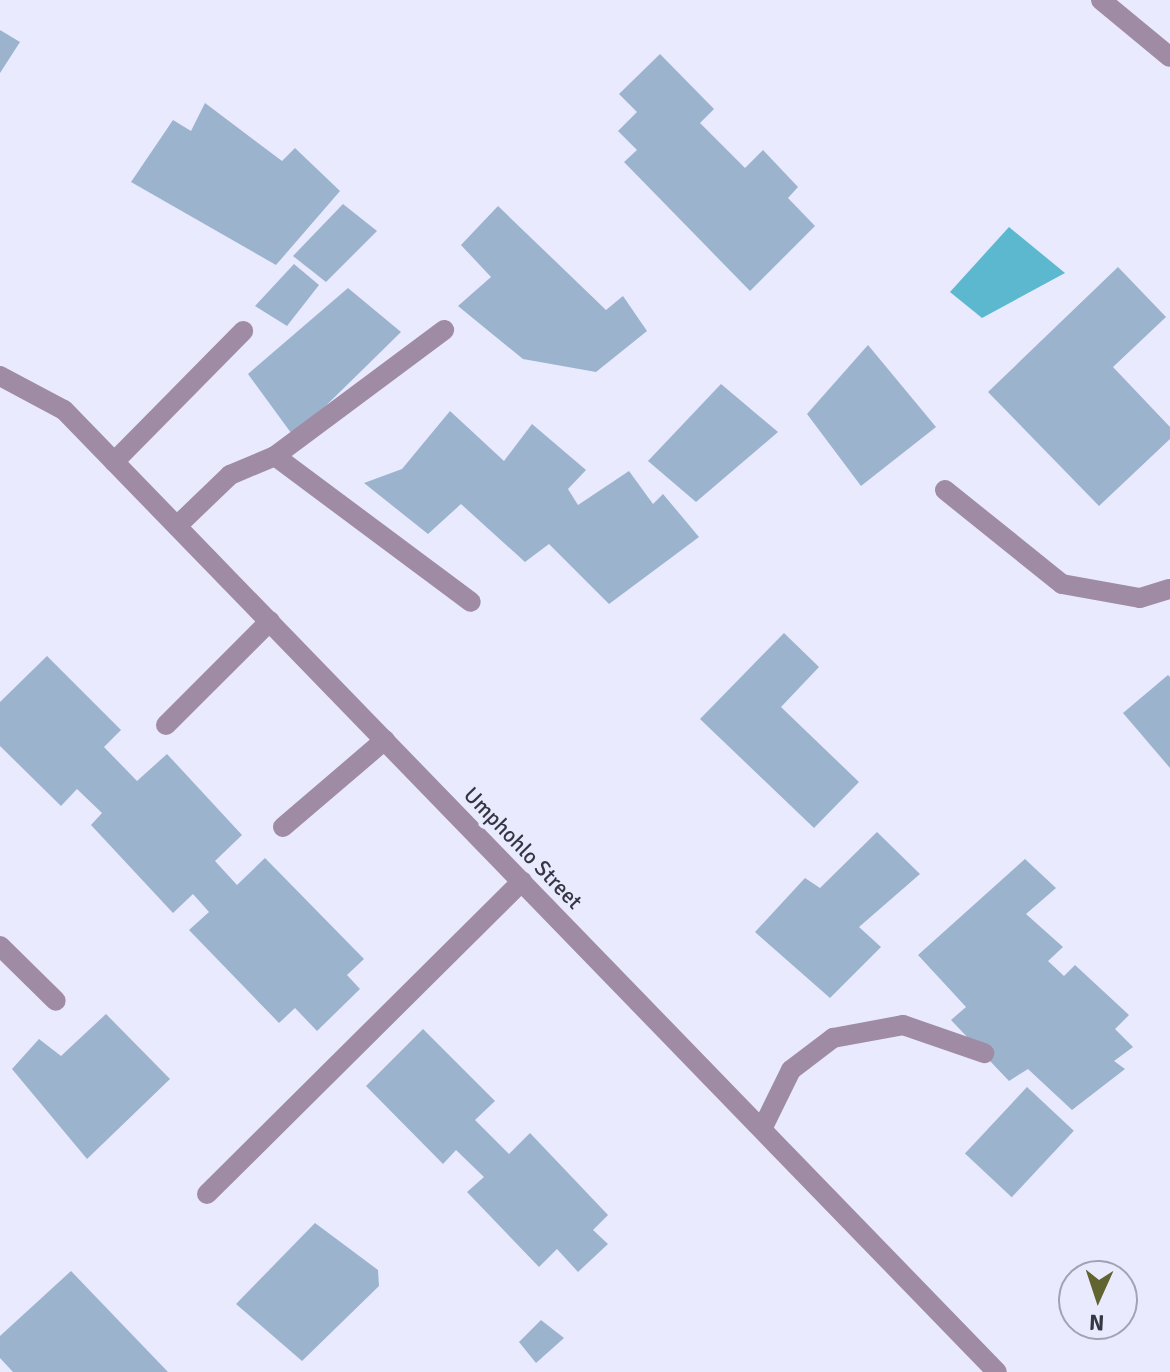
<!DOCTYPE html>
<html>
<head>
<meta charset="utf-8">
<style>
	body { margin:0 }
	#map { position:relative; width:1170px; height:1372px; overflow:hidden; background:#e9eafe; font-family:Signika,sans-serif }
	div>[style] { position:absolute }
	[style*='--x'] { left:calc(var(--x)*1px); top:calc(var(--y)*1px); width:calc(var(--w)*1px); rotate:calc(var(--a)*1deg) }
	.water>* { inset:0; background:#5bb8ce }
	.building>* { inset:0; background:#9bb3cd; transform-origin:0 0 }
	.minor>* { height:20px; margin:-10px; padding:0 10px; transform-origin:10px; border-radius:10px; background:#9f8ba4 }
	span { translate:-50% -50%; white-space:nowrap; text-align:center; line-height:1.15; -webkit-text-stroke:8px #e9eafe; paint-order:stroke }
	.street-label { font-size:22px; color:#363643 }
	.north { position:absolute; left:1058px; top:1260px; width:80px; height:80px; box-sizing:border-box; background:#e9eafe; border:2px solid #a1a2b3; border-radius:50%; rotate:183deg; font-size:22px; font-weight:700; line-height:32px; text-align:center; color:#363643 }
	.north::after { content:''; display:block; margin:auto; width:28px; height:36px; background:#616330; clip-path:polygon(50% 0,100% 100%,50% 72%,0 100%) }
</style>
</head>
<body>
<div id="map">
	<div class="water">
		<i style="clip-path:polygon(1009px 227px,1065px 273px,982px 318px,950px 292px)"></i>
	</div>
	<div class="building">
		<i style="clip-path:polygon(0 30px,20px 42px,0 73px)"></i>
		<i style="clip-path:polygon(660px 54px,714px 109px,700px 123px,745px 168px,763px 150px,798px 187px,788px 198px,815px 226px,750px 291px,624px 162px,637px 150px,618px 131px,637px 112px,619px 94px)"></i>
		<i style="clip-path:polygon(205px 103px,282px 161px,295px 148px,340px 191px,276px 265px,131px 182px,173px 120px,191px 131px)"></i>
		<i style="clip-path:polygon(343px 204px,377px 231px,326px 282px,293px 256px)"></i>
		<i style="clip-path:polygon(498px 206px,606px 310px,623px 296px,647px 331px,596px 372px,523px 359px,458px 306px,491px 277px,461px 245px)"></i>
		<i style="clip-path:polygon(294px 264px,319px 285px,287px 326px,255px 306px)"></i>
		<i style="clip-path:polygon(1118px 267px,1166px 317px,1113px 367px,1170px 427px,1170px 439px,1099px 506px,988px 392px)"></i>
		<i style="clip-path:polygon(348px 288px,401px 332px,294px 437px,248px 374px)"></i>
		<i style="clip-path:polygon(868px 345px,936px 427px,861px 486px,807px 414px)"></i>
		<i style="clip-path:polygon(721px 384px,778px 432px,696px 502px,648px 461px)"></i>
		<i style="clip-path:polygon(450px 411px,504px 461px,532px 424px,586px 470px,568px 489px,578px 505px,629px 471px,653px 504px,663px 494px,699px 537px,609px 604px,549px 544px,525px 562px,461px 504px,428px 534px,364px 483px,402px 469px)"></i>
		<i style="clip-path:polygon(784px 633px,819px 667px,781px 707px,859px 782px,814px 828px,700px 719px)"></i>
		<i style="clip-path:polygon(47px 656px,121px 730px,104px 747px,137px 781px,167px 754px,242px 835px,215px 861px,237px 885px,265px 858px,364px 959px,347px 975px,360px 989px,317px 1031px,295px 1008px,279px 1023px,189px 930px,209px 912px,193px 894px,173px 913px,91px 825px,102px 813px,77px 789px,61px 806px,0 746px,0 702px)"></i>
		<i style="clip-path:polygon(1168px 675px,1170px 677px,1170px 768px,1123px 713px)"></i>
		<i style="clip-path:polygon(877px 832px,920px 874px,859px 927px,881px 947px,830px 998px,755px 932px,805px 878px,820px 888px)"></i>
		<i style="clip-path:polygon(1025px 859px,1056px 888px,1026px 914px,1063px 947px,1048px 961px,1064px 976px,1075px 965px,1129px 1015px,1115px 1029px,1133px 1047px,1114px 1061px,1125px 1069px,1072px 1110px,1028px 1069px,1009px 1081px,951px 1020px,966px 1007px,918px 955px)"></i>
		<i style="clip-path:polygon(106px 1014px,170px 1079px,87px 1159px,12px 1069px,39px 1039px,61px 1056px)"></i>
		<i style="clip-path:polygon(423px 1029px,495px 1101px,475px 1120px,509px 1154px,530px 1133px,608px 1215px,593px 1230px,608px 1244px,578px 1272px,557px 1249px,539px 1267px,467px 1192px,484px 1177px,456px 1150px,443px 1164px,366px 1086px)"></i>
		<i style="left:1027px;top:1087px;width:64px;height:91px;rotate:43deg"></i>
		<i style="clip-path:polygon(315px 1223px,378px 1270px,379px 1286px,302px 1361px,236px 1304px)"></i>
		<i style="clip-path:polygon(71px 1271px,168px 1372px,13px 1372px,0 1358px,0 1336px)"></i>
		<i style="clip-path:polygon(541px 1320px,564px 1338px,536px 1363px,519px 1342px)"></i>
	</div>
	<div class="minor">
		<i style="--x:1101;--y:0;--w:89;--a:39.6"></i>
		<i style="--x:0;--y:376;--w:72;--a:28"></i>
		<i style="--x:64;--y:410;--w:1340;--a:45.88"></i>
		<i style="--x:275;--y:456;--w:211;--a:-36.7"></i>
		<i style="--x:114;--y:462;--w:184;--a:-45.4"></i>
		<i style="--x:945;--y:490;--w:150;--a:38.8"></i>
		<i style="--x:1062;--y:584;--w:79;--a:10.2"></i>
		<i style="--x:1140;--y:598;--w:31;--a:-17"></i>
		<i style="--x:177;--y:526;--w:74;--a:-43.9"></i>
		<i style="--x:230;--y:475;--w:49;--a:-22.9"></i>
		<i style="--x:275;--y:456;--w:244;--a:36.7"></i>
		<i style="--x:166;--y:725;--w:147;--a:-45"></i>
		<i style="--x:283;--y:827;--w:134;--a:-40.5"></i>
		<i style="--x:0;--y:946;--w:78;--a:44.5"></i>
		<i style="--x:762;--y:1129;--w:66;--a:-63.8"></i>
		<i style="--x:791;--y:1070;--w:53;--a:-37.3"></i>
		<i style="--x:833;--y:1038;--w:71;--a:-10.5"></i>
		<i style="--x:903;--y:1025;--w:86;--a:19.1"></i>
		<i style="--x:207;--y:1194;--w:444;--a:-44.8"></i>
	</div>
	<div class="street-label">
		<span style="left:523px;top:848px;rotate:46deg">Umphohlo Street</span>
	</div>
	<div class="north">N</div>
</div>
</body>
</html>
